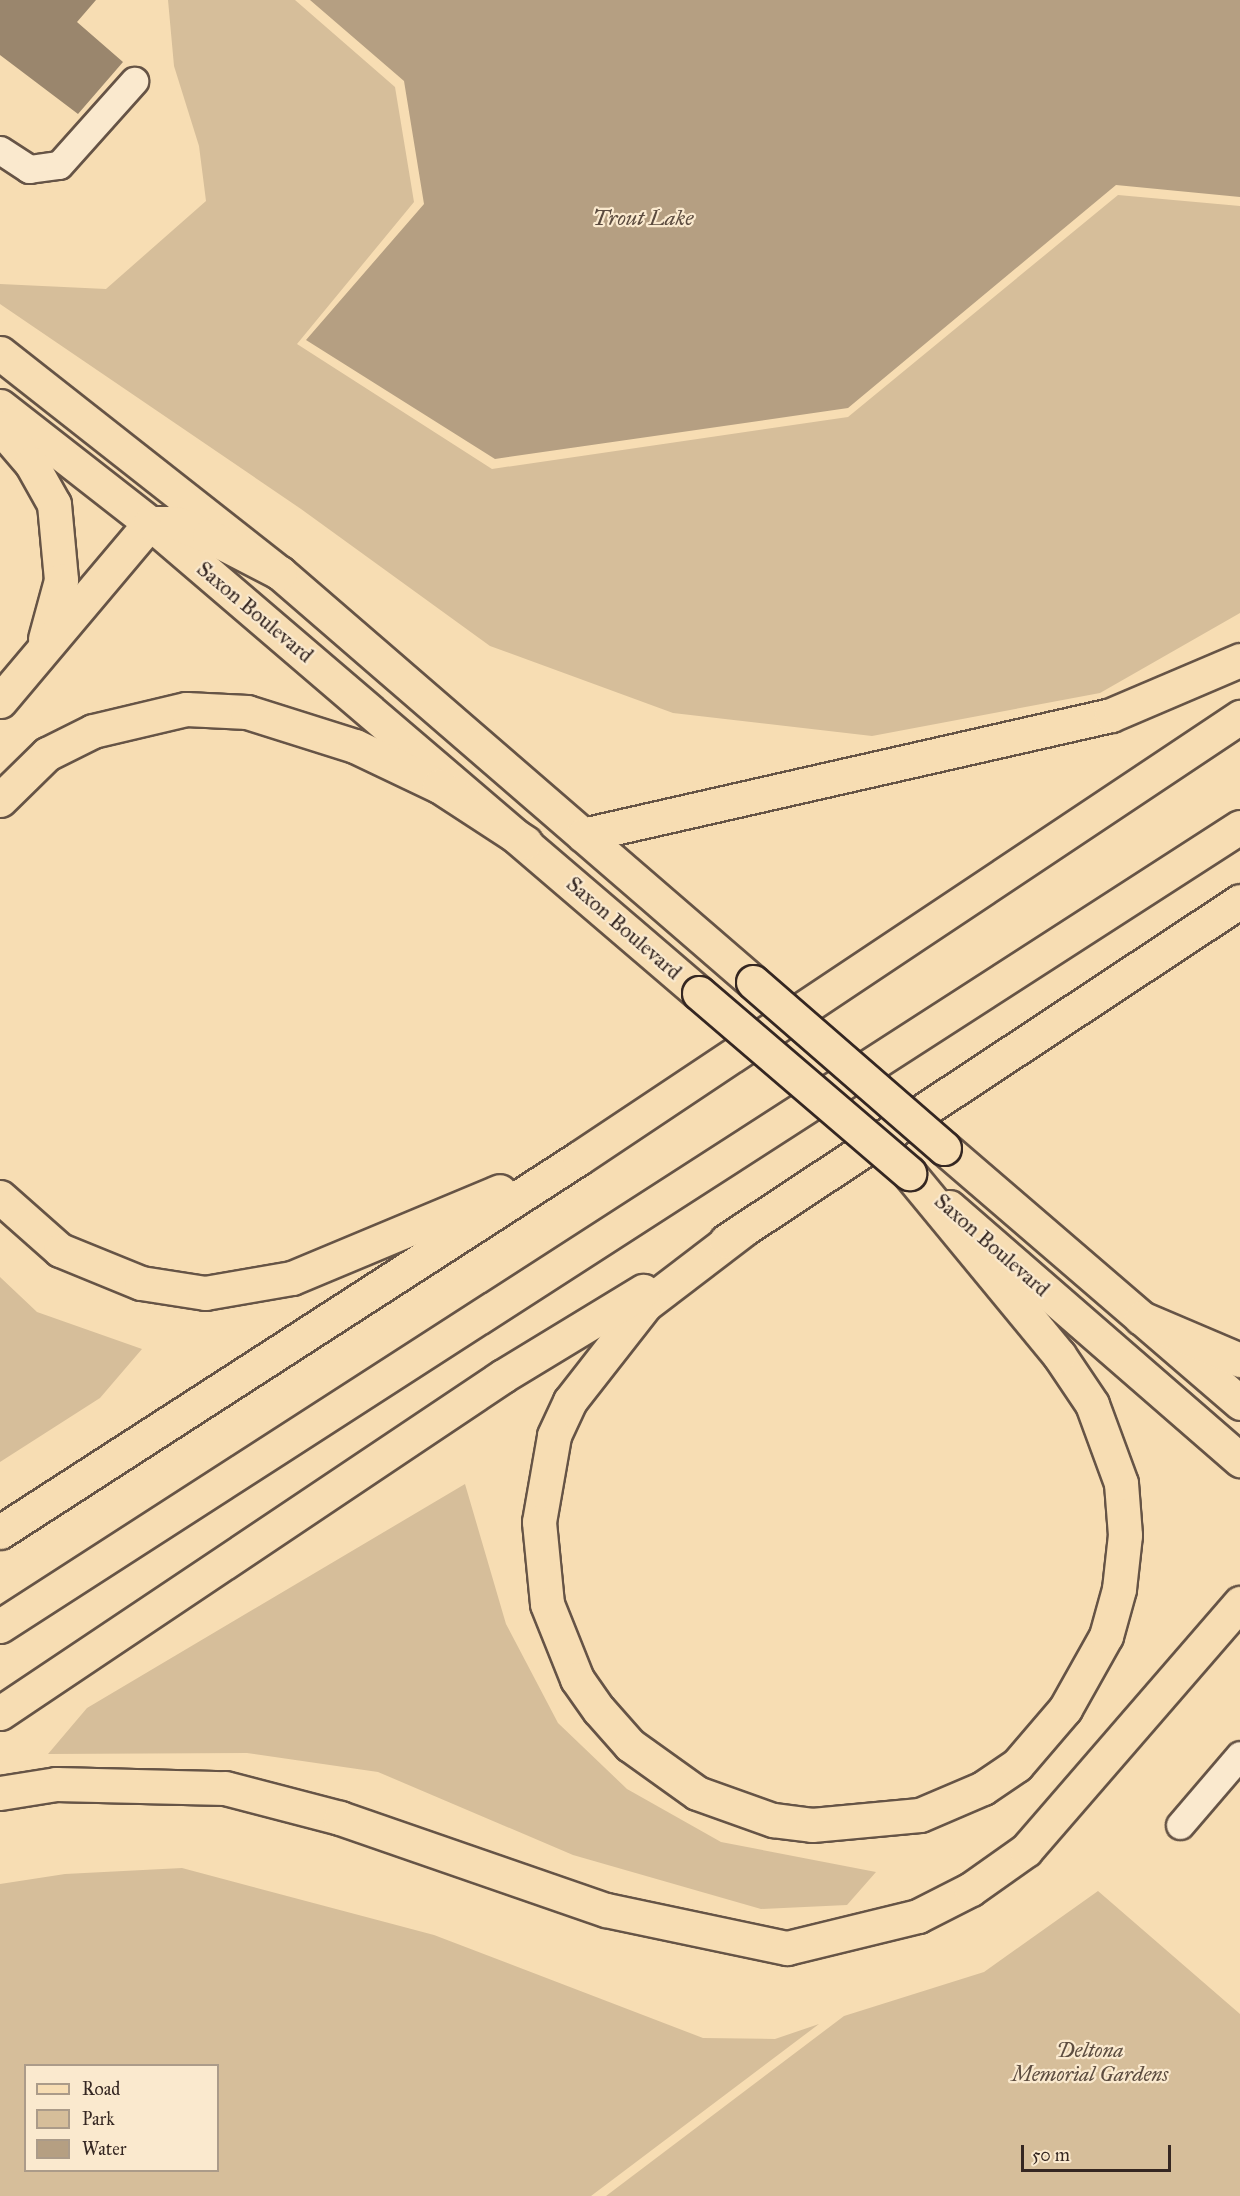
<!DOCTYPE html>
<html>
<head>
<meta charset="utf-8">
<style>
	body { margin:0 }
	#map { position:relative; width:1240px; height:2196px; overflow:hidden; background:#f7ddb3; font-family:"IM FELL Great Primer",serif }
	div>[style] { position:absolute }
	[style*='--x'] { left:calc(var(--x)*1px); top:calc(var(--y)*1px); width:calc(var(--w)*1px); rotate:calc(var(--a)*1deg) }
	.green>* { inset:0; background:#d6be9a }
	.water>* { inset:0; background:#b59f82 }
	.building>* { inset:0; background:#9a866d }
	.roads { filter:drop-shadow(2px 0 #665446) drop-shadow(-2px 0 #665446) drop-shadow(0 2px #665446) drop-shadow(0 -2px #665446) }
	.minor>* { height:27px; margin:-13.5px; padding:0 13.5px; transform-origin:13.5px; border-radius:13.5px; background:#fae9ce }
	.major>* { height:33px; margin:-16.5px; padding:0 16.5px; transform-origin:16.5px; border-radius:16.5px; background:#f7ddb3 }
	.highway>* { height:33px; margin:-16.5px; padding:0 16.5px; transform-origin:16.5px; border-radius:16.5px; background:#f7ddb3 }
	.bridges { filter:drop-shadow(2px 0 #352722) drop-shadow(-2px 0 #352722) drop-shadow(0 2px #352722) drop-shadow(0 -2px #352722) }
	.major-bridge>* { height:33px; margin:-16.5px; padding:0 16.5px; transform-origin:16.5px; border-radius:16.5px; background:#f7ddb3 }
	span { translate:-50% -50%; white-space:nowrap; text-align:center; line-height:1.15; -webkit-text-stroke:4.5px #fae9ce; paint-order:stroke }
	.street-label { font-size:21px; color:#352722 }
	.park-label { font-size:21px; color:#5d4d40; font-style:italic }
	.water-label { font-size:22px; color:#5b4b3f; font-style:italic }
	.legend { position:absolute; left:24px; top:2064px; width:195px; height:108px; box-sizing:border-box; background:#fae9ce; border:2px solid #ab9b89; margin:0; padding:8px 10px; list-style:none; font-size:18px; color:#352722 }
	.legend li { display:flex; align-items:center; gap:12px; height:30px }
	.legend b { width:30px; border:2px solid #ab9b89 }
	.scale { position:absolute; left:1021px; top:2145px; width:150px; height:27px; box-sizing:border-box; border:3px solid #352722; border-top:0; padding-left:8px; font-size:18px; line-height:21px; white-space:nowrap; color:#352722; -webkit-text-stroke:4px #fae9ce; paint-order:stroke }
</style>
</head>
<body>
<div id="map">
	<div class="green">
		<i style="clip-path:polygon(168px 0,295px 0,395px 87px,414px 202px,297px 344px,492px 469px,848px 417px,1118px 195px,1240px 206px,1240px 613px,1100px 693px,872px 736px,673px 713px,490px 646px,301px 509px,0 304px,0 284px,106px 289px,206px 201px,199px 146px,174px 66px)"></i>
		<i style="clip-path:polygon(0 1277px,37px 1312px,142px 1349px,100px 1398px,0 1462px)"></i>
		<i style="clip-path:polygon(465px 1484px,506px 1624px,558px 1723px,627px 1789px,721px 1842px,876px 1872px,847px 1905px,761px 1909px,573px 1855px,378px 1772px,247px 1753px,48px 1754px,87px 1708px)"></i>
		<i style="clip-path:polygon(evenodd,182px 1868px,434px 1935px,703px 2038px,775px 2039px,819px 2024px,591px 2196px,0 2196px,0 1884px,65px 1874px,182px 1868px,26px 2066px,218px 2066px,218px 2170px,26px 2170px,26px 2066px)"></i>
		<i style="clip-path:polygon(1098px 1891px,1240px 2014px,1240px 2196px,606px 2196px,844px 2016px,984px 1972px)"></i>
	</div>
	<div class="water">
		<i style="clip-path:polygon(310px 0,1240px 0,1240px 197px,1116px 185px,848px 408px,495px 459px,306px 340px,424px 204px,404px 81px)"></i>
	</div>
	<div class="building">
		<i style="clip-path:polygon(0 0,96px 0,77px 22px,123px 62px,78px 114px,0 55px)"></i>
	</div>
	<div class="roads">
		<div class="minor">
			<i style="--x:0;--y:150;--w:35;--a:33"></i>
			<i style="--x:29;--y:169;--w:30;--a:-8"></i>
			<i style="--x:59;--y:165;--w:113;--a:-48.2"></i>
			<i style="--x:1180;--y:1825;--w:92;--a:-49.4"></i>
		</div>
		<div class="major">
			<i style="--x:0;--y:353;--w:356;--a:38.2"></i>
			<i style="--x:280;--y:573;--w:625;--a:40.85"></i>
			<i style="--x:0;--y:406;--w:190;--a:38"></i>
			<i style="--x:150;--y:523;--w:723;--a:40.57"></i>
			<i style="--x:944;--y:1148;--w:391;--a:40.7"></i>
			<i style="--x:949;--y:1207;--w:386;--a:41"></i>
		</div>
		<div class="highway">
			<i style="--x:0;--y:427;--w:48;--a:49.3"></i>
			<i style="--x:31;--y:463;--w:47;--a:60.7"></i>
			<i style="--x:54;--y:504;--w:76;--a:84.7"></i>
			<i style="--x:61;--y:580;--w:61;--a:105.2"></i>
			<i style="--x:0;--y:701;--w:233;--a:-49.9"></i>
			<i style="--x:150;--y:523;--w:26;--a:0"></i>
			<i style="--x:176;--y:523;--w:35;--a:22"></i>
			<i style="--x:209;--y:536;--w:80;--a:27.5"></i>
			<i style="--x:0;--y:800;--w:66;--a:-44.4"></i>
			<i style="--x:47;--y:754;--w:51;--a:-26.6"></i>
			<i style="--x:93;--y:731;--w:96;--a:-13.3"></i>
			<i style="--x:186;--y:709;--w:61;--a:2.8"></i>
			<i style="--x:247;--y:712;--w:113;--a:17.5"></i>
			<i style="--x:355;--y:746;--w:93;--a:25.5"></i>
			<i style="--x:439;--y:786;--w:103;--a:33.1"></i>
			<i style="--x:583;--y:835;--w:541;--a:-12.8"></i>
			<i style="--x:1111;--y:715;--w:140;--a:-23.1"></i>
			<i style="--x:0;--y:1197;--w:80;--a:41.5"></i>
			<i style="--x:60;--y:1250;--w:87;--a:22.2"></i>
			<i style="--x:141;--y:1283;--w:65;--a:8.9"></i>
			<i style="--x:205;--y:1293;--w:88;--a:-9.8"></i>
			<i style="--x:292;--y:1278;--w:225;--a:-22.7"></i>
			<i style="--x:743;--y:1230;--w:123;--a:142.6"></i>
			<i style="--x:645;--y:1305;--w:122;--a:128"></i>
			<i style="--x:570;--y:1401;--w:38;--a:115"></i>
			<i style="--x:554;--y:1436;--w:87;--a:99.9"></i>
			<i style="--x:539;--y:1522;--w:82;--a:84.4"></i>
			<i style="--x:547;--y:1604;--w:81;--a:68.2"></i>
			<i style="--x:577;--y:1679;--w:38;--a:55"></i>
			<i style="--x:599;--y:1710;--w:47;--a:48.5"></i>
			<i style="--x:630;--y:1745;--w:82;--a:35.6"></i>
			<i style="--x:697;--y:1793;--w:81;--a:19.6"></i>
			<i style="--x:773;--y:1820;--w:39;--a:7"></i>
			<i style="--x:812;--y:1825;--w:108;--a:-5.3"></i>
			<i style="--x:920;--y:1815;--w:69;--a:-23.2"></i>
			<i style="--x:983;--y:1788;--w:41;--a:-34.1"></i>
			<i style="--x:1017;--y:1765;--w:74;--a:-49.4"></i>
			<i style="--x:1065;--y:1709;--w:84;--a:-60.7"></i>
			<i style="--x:1106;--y:1636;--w:49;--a:-74.5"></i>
			<i style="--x:1119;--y:1589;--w:54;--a:-83.7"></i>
			<i style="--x:1125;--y:1535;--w:52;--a:-94.4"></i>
			<i style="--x:1121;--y:1483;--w:84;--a:-110.2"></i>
			<i style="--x:1092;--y:1404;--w:59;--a:-124"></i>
			<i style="--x:1059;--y:1355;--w:236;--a:-129.5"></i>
			<i style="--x:726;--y:1241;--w:616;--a:-33.48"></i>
			<i style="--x:1141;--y:1318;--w:108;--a:23"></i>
			<i style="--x:0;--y:1532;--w:689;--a:-32.86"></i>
			<i style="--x:579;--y:1158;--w:795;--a:-33.71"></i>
			<i style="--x:0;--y:1626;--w:1475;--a:-32.8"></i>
			<i style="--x:0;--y:1713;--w:605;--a:-33.82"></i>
			<i style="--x:503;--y:1376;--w:164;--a:-31.3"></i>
			<i style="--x:0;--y:1793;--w:57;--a:-9.1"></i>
			<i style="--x:56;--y:1784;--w:169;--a:1.4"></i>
			<i style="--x:225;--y:1788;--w:119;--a:14.6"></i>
			<i style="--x:340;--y:1818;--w:281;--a:19.1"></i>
			<i style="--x:606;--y:1910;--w:185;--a:11.9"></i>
			<i style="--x:787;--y:1948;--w:135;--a:-13.7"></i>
			<i style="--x:918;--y:1916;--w:59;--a:-27"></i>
			<i style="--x:971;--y:1889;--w:67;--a:-35.3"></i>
			<i style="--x:1026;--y:1850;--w:327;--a:-49.1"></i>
		</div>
	</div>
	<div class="bridges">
		<div class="major-bridge">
			<i style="--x:753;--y:982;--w:253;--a:41"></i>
			<i style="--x:699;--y:993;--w:277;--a:40.6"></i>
		</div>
	</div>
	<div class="street-label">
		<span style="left:255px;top:612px;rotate:40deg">Saxon Boulevard</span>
		<span style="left:624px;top:928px;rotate:41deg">Saxon Boulevard</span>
		<span style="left:992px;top:1245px;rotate:41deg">Saxon Boulevard</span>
	</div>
	<div class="park-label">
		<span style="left:1090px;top:2062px">Deltona<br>Memorial Gardens</span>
	</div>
	<div class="water-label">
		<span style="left:643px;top:218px">Trout Lake</span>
	</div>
	<ul class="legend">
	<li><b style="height:8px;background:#f7ddb3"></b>Road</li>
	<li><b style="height:16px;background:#d6be9a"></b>Park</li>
	<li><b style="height:16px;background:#b59f82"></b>Water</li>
	</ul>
	<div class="scale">50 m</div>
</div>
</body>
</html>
